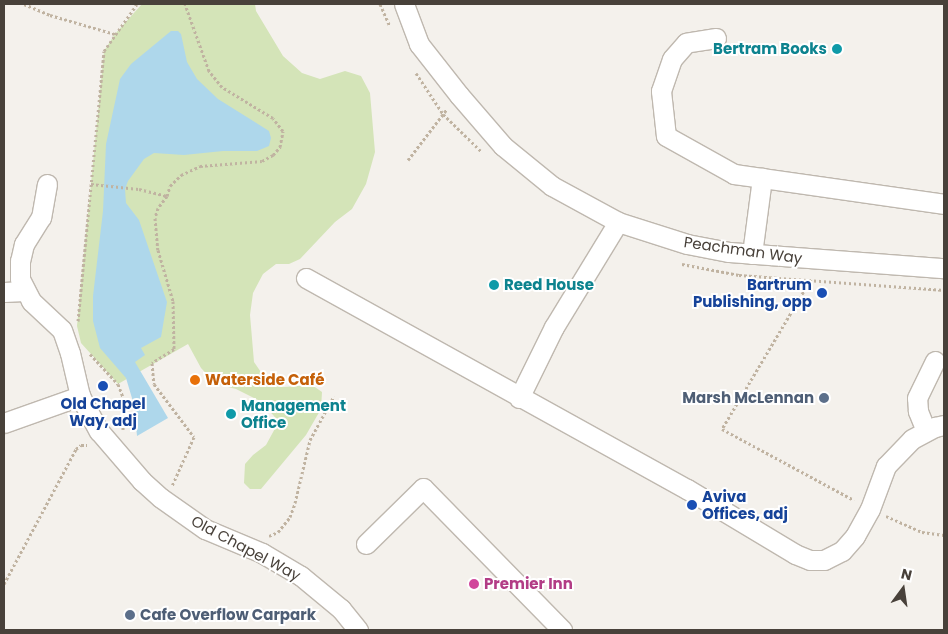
<!DOCTYPE html>
<html>
<head>
<meta charset="utf-8">
<style>
	body { margin:0 }
	#map { position:relative; width:948px; height:634px; overflow:hidden; background:#f4f1ec; font-family:Poppins,sans-serif }
	div>[style] { position:absolute }
	[style*='--x'] { left:calc(var(--x)*1px); top:calc(var(--y)*1px); width:calc(var(--w)*1px); rotate:calc(var(--a)*1deg) }
	.green>* { inset:0; background:#d4e4b8 }
	.water>* { inset:0; background:#aed7eb }
	.path>* { height:3px; margin-top:-1.5px; transform-origin:0; background:repeating-linear-gradient(90deg,#c0b3a1 0 2.5px,transparent 0 5px) }
	.roads { filter:drop-shadow(1px 0 #bfb8af) drop-shadow(-1px 0 #bfb8af) drop-shadow(0 1px #bfb8af) drop-shadow(0 -1px #bfb8af) }
	.minor>* { height:19px; margin:-9.5px; padding:0 9.5px; transform-origin:9.5px; border-radius:9.5px; background:#fff }
	.dots>* { width:14px; height:14px; translate:-50% -50%; box-sizing:border-box; border:2px solid #fff; border-radius:50% }
	span { translate:-50% -50%; white-space:nowrap; text-align:center; line-height:1.15; -webkit-text-stroke:4px #fff; paint-order:stroke }
	.culture-label { font-size:15px; color:#0d838f; font-weight:700 }
	.right { translate:-100% -50%; text-align:right }
	.left { translate:0 -50%; text-align:left }
	.street-label { font-size:15px; color:#48413a }
	.transit-label { font-size:15px; color:#164399; font-weight:700 }
	.food-label { font-size:15px; color:#c56008; font-weight:700 }
	.service-label { font-size:15px; color:#4e5e75; font-weight:700 }
	.hotel-label { font-size:15px; color:#b23c85; font-weight:700 }
	.frame { position:absolute; inset:0; border:5px solid #48413a; pointer-events:none }
	.north { position:absolute; left:878px; top:564px; width:50px; height:50px; -webkit-text-stroke:4px #fff; paint-order:stroke; rotate:14deg; font-size:14px; font-weight:700; line-height:20px; text-align:center; color:#48413a }
	.north::after { content:''; display:block; margin:auto; width:18px; height:22px; background:#48413a; clip-path:polygon(50% 0,100% 100%,50% 72%,0 100%) }
</style>
</head>
<body>
<div id="map">
	<div class="green">
		<i style="clip-path:polygon(142px 4px,255px 4px,256px 11px,283px 56px,302px 73px,320px 79px,345px 71px,361px 76px,370px 93px,375px 152px,366px 184px,352px 209px,335px 222px,300px 259px,289px 264px,276px 264px,263px 274px,253px 293px,250px 315px,254px 362px,267px 381px,284px 387px,312px 385px,322px 392px,321px 409px,306px 435px,261px 489px,250px 489px,244px 483px,245px 464px,253px 455px,266px 445px,278px 423px,274px 416px,260px 401px,236px 389px,216px 384px,201px 368px,188px 344px,118px 384px,81px 343px,77px 326px,104px 51px,115px 34px)"></i>
	</div>
	<div class="water">
		<i style="clip-path:polygon(171px 31px,178px 31px,181px 34px,187px 62px,197px 79px,218px 99px,269px 131px,271px 138px,269px 146px,257px 151px,223px 151px,184px 155px,154px 153px,144px 159px,128px 181px,125px 189px,126px 203px,139px 220px,167px 302px,161px 337px,141px 348px,145px 355px,135px 362px,168px 418px,137px 436px,134px 405px,126px 378px,100px 348px,93px 321px,93px 296px,103px 211px,106px 144px,120px 79px,131px 64px)"></i>
	</div>
	<div class="path">
		<i style="--x:24;--y:4;--w:28;--a:23"></i>
		<i style="--x:50;--y:15;--w:68;--a:16.3"></i>
		<i style="--x:380;--y:4;--w:24;--a:66"></i>
		<i style="--x:416;--y:73;--w:49;--a:56.6"></i>
		<i style="--x:443;--y:114;--w:54;--a:44.3"></i>
		<i style="--x:408;--y:160;--w:64;--a:-52.6"></i>
		<i style="--x:91;--y:184;--w:48;--a:5.9"></i>
		<i style="--x:139;--y:189;--w:29;--a:14"></i>
		<i style="--x:167;--y:196;--w:10;--a:-73"></i>
		<i style="--x:170;--y:186;--w:16;--a:-45"></i>
		<i style="--x:181;--y:175;--w:21;--a:-25"></i>
		<i style="--x:200;--y:166;--w:62;--a:-4.6"></i>
		<i style="--x:262;--y:161;--w:13;--a:-29"></i>
		<i style="--x:273;--y:155;--w:11;--a:-49"></i>
		<i style="--x:280;--y:147;--w:16;--a:-79"></i>
		<i style="--x:283;--y:131;--w:16;--a:-128"></i>
		<i style="--x:273;--y:118;--w:60;--a:-148.7"></i>
		<i style="--x:222;--y:87;--w:21;--a:-129"></i>
		<i style="--x:209;--y:71;--w:71;--a:-109.7"></i>
		<i style="--x:167;--y:196;--w:15;--a:127"></i>
		<i style="--x:158;--y:208;--w:10;--a:107"></i>
		<i style="--x:155;--y:218;--w:32;--a:85"></i>
		<i style="--x:158;--y:250;--w:53;--a:73.6"></i>
		<i style="--x:173;--y:301;--w:48;--a:88.8"></i>
		<i style="--x:174;--y:349;--w:26;--a:148"></i>
		<i style="--x:152;--y:363;--w:21;--a:85"></i>
		<i style="--x:154;--y:384;--w:66;--a:53"></i>
		<i style="--x:194;--y:437;--w:54;--a:114.2"></i>
		<i style="--x:682;--y:264;--w:58;--a:10.9"></i>
		<i style="--x:739;--y:275;--w:206;--a:4.2"></i>
		<i style="--x:811;--y:279;--w:174;--a:120.7"></i>
		<i style="--x:722;--y:429;--w:150;--a:28.3"></i>
		<i style="--x:78;--y:321;--w:271;--a:-84.5"></i>
		<i style="--x:104;--y:51;--w:57;--a:-54.9"></i>
		<i style="--x:90;--y:354;--w:41;--a:47"></i>
		<i style="--x:118;--y:384;--w:14;--a:69"></i>
		<i style="--x:123;--y:397;--w:33;--a:90"></i>
		<i style="--x:886;--y:516;--w:39;--a:24"></i>
		<i style="--x:922;--y:532;--w:22;--a:8"></i>
		<i style="--x:269;--y:536;--w:10;--a:-24"></i>
		<i style="--x:278;--y:532;--w:19;--a:-51"></i>
		<i style="--x:290;--y:517;--w:15;--a:-70"></i>
		<i style="--x:295;--y:503;--w:65;--a:-76.6"></i>
		<i style="--x:310;--y:440;--w:50;--a:-61.4"></i>
		<i style="--x:4;--y:584;--w:153;--a:-61.9"></i>
		<i style="--x:76;--y:449;--w:6;--a:-39"></i>
		<i style="--x:81;--y:445;--w:6;--a:0"></i>
	</div>
	<div class="roads">
		<div class="minor">
			<i style="--x:404;--y:4;--w:43;--a:69.4"></i>
			<i style="--x:419;--y:44;--w:65;--a:51.9"></i>
			<i style="--x:459;--y:95;--w:67;--a:49.2"></i>
			<i style="--x:503;--y:146;--w:63;--a:39.2"></i>
			<i style="--x:552;--y:186;--w:75;--a:28.6"></i>
			<i style="--x:618;--y:222;--w:72;--a:17.7"></i>
			<i style="--x:687;--y:244;--w:43;--a:10.8"></i>
			<i style="--x:729;--y:252;--w:216;--a:4.3"></i>
			<i style="--x:716;--y:38;--w:30;--a:171"></i>
			<i style="--x:686;--y:43;--w:21;--a:131"></i>
			<i style="--x:672;--y:59;--w:34;--a:109"></i>
			<i style="--x:661;--y:91;--w:45;--a:83.7"></i>
			<i style="--x:666;--y:136;--w:78;--a:29.2"></i>
			<i style="--x:734;--y:174;--w:28;--a:8"></i>
			<i style="--x:47;--y:184;--w:34;--a:100"></i>
			<i style="--x:41;--y:217;--w:32;--a:122"></i>
			<i style="--x:24;--y:244;--w:17;--a:103"></i>
			<i style="--x:20;--y:261;--w:18;--a:90"></i>
			<i style="--x:20;--y:279;--w:25;--a:63"></i>
			<i style="--x:31;--y:301;--w:42;--a:43.1"></i>
			<i style="--x:62;--y:330;--w:24;--a:71"></i>
			<i style="--x:70;--y:353;--w:44;--a:76.9"></i>
			<i style="--x:80;--y:396;--w:40;--a:62"></i>
			<i style="--x:99;--y:431;--w:66;--a:49.3"></i>
			<i style="--x:142;--y:481;--w:25;--a:42"></i>
			<i style="--x:161;--y:498;--w:54;--a:35.2"></i>
			<i style="--x:205;--y:529;--w:62;--a:22.8"></i>
			<i style="--x:262;--y:553;--w:45;--a:30.5"></i>
			<i style="--x:301;--y:576;--w:52;--a:39.5"></i>
			<i style="--x:341;--y:609;--w:27;--a:51"></i>
			<i style="--x:752;--y:254;--w:77;--a:-82.5"></i>
			<i style="--x:762;--y:178;--w:184;--a:8.1"></i>
			<i style="--x:306;--y:278;--w:436;--a:29"></i>
			<i style="--x:687;--y:489;--w:126;--a:31"></i>
			<i style="--x:795;--y:554;--w:16;--a:22"></i>
			<i style="--x:810;--y:560;--w:14;--a:0"></i>
			<i style="--x:824;--y:560;--w:20;--a:-27"></i>
			<i style="--x:842;--y:551;--w:20;--a:-49"></i>
			<i style="--x:855;--y:536;--w:31;--a:-61"></i>
			<i style="--x:870;--y:509;--w:46;--a:-69.6"></i>
			<i style="--x:886;--y:466;--w:37;--a:-46"></i>
			<i style="--x:912;--y:439;--w:26;--a:-28"></i>
			<i style="--x:935;--y:427;--w:9;--a:-13"></i>
			<i style="--x:4;--y:292;--w:20;--a:-3"></i>
			<i style="--x:519;--y:398;--w:79;--a:-63.8"></i>
			<i style="--x:554;--y:327;--w:123;--a:-58.6"></i>
			<i style="--x:4;--y:423;--w:81;--a:-19.6"></i>
			<i style="--x:926;--y:431;--w:22;--a:-112"></i>
			<i style="--x:918;--y:411;--w:13;--a:-94"></i>
			<i style="--x:917;--y:398;--w:41;--a:-64.1"></i>
			<i style="--x:366;--y:544;--w:80;--a:-44.5"></i>
			<i style="--x:423;--y:488;--w:199;--a:45.6"></i>
		</div>
	</div>
	<div class="dots">
		<i style="left:837px;top:49px;background:#0f9aa8"></i>
		<i style="left:494px;top:285px;background:#0f9aa8"></i>
		<i style="left:822px;top:293px;background:#1a4fb4"></i>
		<i style="left:195px;top:380px;background:#e8710a"></i>
		<i style="left:103px;top:386px;background:#1a4fb4"></i>
		<i style="left:824px;top:398px;background:#5c6f8a"></i>
		<i style="left:231px;top:414px;background:#0f9aa8"></i>
		<i style="left:692px;top:505px;background:#1a4fb4"></i>
		<i style="left:474px;top:584px;background:#d1479c"></i>
		<i style="left:130px;top:615px;background:#5c6f8a"></i>
	</div>
	<div class="culture-label">
		<span class="right" style="left:827px;top:49px">Bertram Books</span>
		<span class="left" style="left:504px;top:285px">Reed House</span>
		<span class="left" style="left:241px;top:414px">Management<br>Office</span>
	</div>
	<div class="street-label">
		<span style="left:743px;top:250px;rotate:8deg">Peachman Way</span>
		<span style="left:246px;top:548px;rotate:28deg">Old Chapel Way</span>
	</div>
	<div class="transit-label">
		<span class="right" style="left:812px;top:293px">Bartrum<br>Publishing, opp</span>
		<span style="left:103px;top:412px">Old Chapel<br>Way, adj</span>
		<span class="left" style="left:702px;top:505px">Aviva<br>Offices, adj</span>
	</div>
	<div class="food-label">
		<span class="left" style="left:205px;top:380px">Waterside Café</span>
	</div>
	<div class="service-label">
		<span class="right" style="left:814px;top:398px">Marsh McLennan</span>
		<span class="left" style="left:140px;top:615px">Cafe Overflow Carpark</span>
	</div>
	<div class="hotel-label">
		<span class="left" style="left:484px;top:584px">Premier Inn</span>
	</div>
	<div class="frame"></div>
	<div class="north">N</div>
</div>
</body>
</html>
